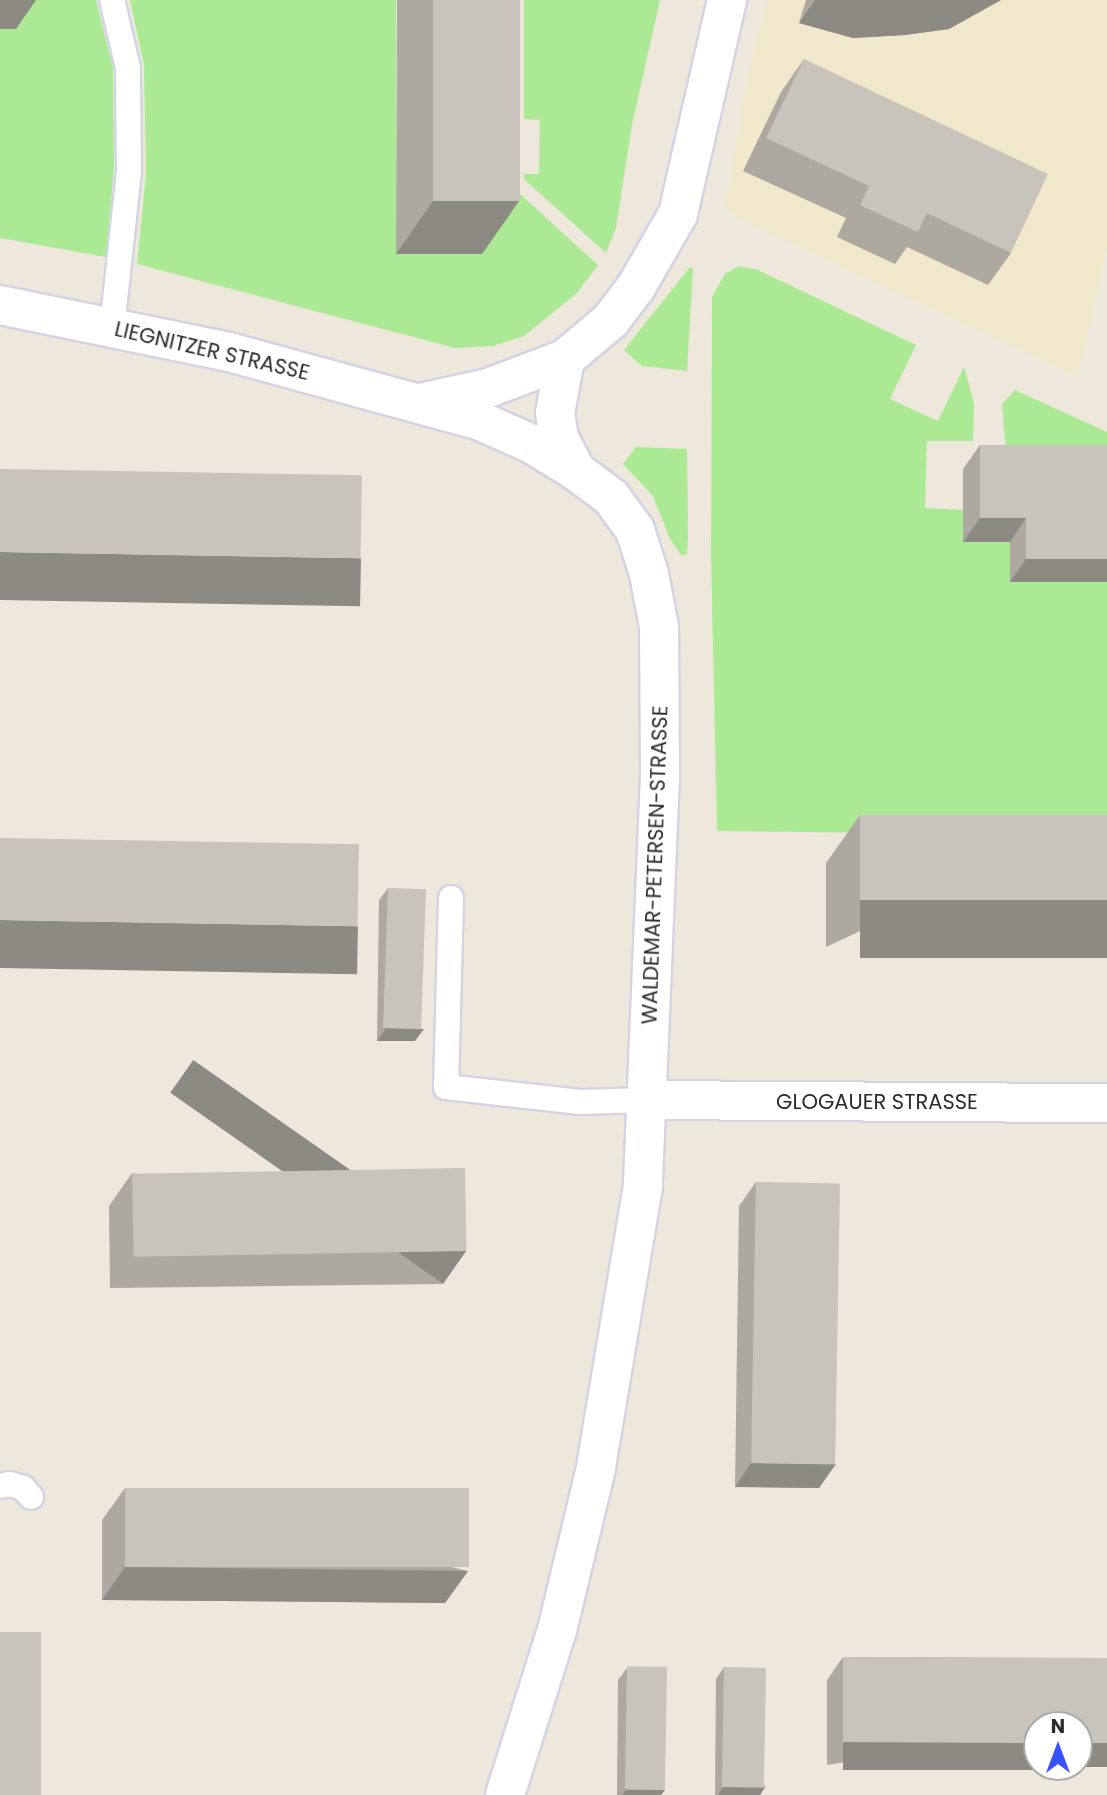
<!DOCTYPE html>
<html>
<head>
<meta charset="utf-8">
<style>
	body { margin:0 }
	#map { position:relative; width:1107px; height:1795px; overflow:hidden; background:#eee7dc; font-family:Poppins,sans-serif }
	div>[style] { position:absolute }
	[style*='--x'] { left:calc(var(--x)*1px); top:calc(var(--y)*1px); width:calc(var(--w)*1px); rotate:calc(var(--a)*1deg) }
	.education>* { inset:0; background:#f1e7ca }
	.green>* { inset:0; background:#ace994 }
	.roads { filter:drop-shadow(2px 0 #d1d4e5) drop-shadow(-2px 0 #d1d4e5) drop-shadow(0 2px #d1d4e5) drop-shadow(0 -2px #d1d4e5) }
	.lane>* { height:24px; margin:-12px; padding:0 12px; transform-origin:12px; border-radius:12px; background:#fff }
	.street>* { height:38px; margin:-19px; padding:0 19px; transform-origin:19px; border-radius:19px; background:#fff }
	.wall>* { inset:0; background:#ada9a1 }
	.shaded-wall>* { inset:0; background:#8d8983; transform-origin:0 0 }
	.building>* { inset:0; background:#c9c4bb; transform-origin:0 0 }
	span { translate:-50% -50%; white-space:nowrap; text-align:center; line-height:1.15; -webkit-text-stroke:6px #fff; paint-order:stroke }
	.street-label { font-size:21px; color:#2b2b2b }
	.north { position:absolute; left:1023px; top:1711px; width:70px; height:70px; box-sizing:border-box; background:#fff; border:2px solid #aaa; border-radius:50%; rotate:0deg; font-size:19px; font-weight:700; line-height:28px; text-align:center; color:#2b2b2b }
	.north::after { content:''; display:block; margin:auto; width:24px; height:32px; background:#3851ff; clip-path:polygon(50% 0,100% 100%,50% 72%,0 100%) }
</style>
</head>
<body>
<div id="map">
	<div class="education">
		<i style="clip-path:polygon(768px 0,1107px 0,1107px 246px,1078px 377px,737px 218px,726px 206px,749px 70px)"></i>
	</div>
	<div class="green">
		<i style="clip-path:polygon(16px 0,96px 0,113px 68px,114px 168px,106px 257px,0 238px,0 29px)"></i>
		<i style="clip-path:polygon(130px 0,396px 0,396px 253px,509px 184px,598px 265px,577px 293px,524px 336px,493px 346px,455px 348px,137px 264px,146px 174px,144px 65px)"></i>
		<i style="clip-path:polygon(524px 0,660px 0,632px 125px,616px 227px,606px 253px,524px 179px,524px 174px,539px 174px,540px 120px,524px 119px)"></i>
		<i style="clip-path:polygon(739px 266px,758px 270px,916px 345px,890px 399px,938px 421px,964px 367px,974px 403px,973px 441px,927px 441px,925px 508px,963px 510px,964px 542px,1010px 542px,1010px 582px,1107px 582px,1107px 836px,717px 831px,711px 555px,712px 297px,725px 274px)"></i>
		<i style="clip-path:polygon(690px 267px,693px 269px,687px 371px,642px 366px,624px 350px)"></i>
		<i style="clip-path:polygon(1015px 390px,1107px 432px,1107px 492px,1006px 454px,1002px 404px)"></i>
		<i style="clip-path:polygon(636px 447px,687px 449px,688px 538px,687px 554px,682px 556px,670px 539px,653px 496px,623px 464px)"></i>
	</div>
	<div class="roads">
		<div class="lane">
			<i style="--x:112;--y:328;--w:158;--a:-83.8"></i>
			<i style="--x:129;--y:171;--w:103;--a:-90.6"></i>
			<i style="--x:128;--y:68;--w:70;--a:-103.2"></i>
			<i style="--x:451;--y:898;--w:189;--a:91.5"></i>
			<i style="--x:446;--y:1087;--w:135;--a:6.4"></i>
			<i style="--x:580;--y:1102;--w:67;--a:-1.7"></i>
			<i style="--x:0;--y:1486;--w:10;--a:-11"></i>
			<i style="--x:10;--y:1484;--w:14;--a:17"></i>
			<i style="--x:23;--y:1488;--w:12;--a:48"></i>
		</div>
		<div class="street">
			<i style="--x:0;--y:305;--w:234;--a:11.6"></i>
			<i style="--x:229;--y:352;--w:258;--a:15.3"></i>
			<i style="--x:478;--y:420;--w:59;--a:24"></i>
			<i style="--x:532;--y:444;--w:52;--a:31.5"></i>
			<i style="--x:576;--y:471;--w:44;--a:36.6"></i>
			<i style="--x:611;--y:497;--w:41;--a:54"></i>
			<i style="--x:635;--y:530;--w:46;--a:72.3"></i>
			<i style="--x:649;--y:574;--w:54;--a:79.3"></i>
			<i style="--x:659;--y:627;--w:149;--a:89.6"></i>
			<i style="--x:660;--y:776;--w:410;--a:92.4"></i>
			<i style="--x:643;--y:1186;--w:286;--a:99.5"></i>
			<i style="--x:596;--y:1468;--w:167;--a:103.5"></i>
			<i style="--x:557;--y:1630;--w:173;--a:107.5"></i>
			<i style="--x:424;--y:402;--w:66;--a:-12.3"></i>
			<i style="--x:488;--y:388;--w:82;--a:-20.6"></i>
			<i style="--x:576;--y:471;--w:37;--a:-117"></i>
			<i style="--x:559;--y:438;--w:25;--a:-99"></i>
			<i style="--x:555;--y:413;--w:55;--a:-79.5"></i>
			<i style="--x:565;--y:359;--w:60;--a:-40.3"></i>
			<i style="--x:611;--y:320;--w:41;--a:-52.9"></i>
			<i style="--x:636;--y:287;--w:84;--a:-60.1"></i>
			<i style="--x:678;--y:214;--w:220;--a:-77.1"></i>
			<i style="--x:647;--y:1100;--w:460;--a:0.4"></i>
		</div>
	</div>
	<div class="wall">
		<i style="clip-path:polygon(397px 0,520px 0,519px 201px,482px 254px,396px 254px)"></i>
		<i style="clip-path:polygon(806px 0,1001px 0,949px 29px,905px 35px,853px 38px,799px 23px)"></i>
		<i style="clip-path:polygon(804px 59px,1011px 253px,988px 285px,907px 247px,895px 264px,837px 237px,846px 218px,743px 171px,781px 92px)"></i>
		<i style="clip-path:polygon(980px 445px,1107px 582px,1010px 582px,1010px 542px,963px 542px,963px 469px)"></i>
		<i style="clip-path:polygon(860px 815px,1107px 816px,826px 947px,826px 863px)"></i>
		<i style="clip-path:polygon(388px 888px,415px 1041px,377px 1041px,379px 900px)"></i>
		<i style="clip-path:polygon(132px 1173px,466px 1251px,443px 1284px,110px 1288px,109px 1206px)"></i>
		<i style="clip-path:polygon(756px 1182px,819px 1488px,735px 1487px,739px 1206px)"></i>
		<i style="clip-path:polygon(125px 1488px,468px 1571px,445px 1603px,102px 1600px,102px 1520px)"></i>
		<i style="clip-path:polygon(843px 1657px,1107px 1658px,1107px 1767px,1079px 1767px,1079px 1725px,827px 1765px,827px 1680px)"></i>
		<i style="clip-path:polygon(724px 1667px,765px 1787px,760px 1795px,715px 1795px,716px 1679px)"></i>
		<i style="clip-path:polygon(627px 1668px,661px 1795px,617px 1795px,618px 1680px)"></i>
	</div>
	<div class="shaded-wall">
		<i style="clip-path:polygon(0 0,36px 0,16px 29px,0 29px)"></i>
		<i style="clip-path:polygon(815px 0,1001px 0,949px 29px,905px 35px,853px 38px,799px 23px)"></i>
		<i style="clip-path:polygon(433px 201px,519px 201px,482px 254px,396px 254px)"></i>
		<i style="clip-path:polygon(980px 518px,1026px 518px,1010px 542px,963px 542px)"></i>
		<i style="left:0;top:552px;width:361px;height:48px;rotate:1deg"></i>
		<i style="clip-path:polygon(1026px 559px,1107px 559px,1107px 582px,1010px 582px)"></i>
		<i style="left:860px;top:900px;width:247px;height:58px"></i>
		<i style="left:0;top:920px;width:358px;height:48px;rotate:1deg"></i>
		<i style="clip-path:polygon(386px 1028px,424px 1029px,415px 1041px,377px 1041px)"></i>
		<i style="left:466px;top:1251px;width:40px;height:333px;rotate:125deg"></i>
		<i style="clip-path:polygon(751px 1463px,836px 1464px,819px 1488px,735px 1487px)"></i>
		<i style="clip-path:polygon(125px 1567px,468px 1571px,445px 1603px,102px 1600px)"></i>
		<i style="left:843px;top:1742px;width:194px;height:28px"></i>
		<i style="left:1079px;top:1743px;width:28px;height:24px"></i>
		<i style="clip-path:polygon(723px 1787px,765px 1787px,760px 1795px,718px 1795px)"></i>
		<i style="clip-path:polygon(626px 1790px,665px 1790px,661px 1795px,622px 1795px)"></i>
	</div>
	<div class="building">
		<i style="left:433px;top:0;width:87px;height:201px"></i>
		<i style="clip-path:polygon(804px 59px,1048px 174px,1011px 253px,927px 213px,918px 232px,860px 205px,869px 186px,766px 138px)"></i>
		<i style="clip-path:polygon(980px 445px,1107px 445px,1107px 559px,1026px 559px,1026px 518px,980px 518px)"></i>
		<i style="left:0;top:469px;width:362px;height:83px;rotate:1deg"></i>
		<i style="left:860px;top:815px;width:247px;height:85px"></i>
		<i style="left:0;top:838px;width:359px;height:82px;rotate:1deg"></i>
		<i style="left:388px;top:888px;width:38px;height:140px;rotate:2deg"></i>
		<i style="left:465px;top:1168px;width:83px;height:333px;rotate:89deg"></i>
		<i style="left:756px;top:1182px;width:84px;height:281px;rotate:1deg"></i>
		<i style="left:125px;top:1488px;width:344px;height:79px"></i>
		<i style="left:0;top:1632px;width:41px;height:163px"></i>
		<i style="clip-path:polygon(843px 1657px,1107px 1658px,1107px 1743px,1079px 1743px,1079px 1725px,1037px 1725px,1037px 1743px,843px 1742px)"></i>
		<i style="left:667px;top:1667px;width:123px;height:40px;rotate:91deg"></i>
		<i style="left:724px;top:1667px;width:42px;height:120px;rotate:1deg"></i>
	</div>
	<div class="street-label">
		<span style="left:212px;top:351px;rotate:13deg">LIEGNITZER STRASSE</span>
		<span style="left:655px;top:865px;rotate:-88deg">WALDEMAR-PETERSEN-STRASSE</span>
		<span style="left:877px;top:1102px">GLOGAUER STRASSE</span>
	</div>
	<div class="north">N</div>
</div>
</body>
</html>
